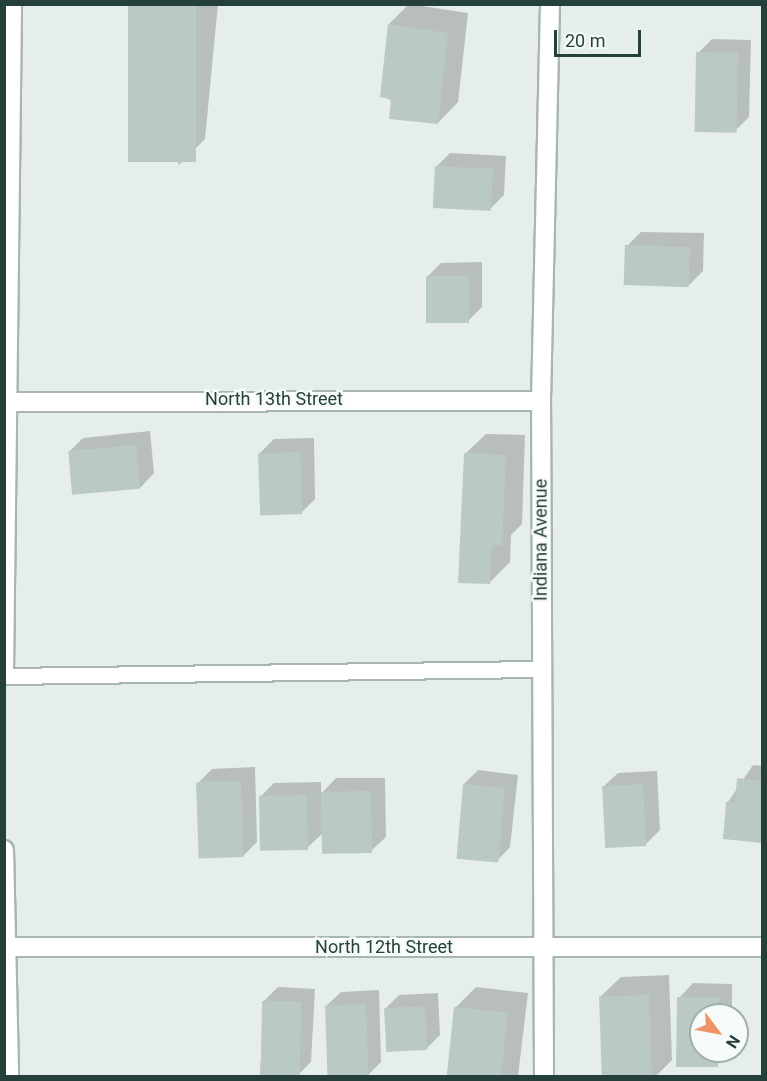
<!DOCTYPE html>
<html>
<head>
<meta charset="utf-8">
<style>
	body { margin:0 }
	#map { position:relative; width:767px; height:1081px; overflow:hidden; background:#e6eeeb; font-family:Roboto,sans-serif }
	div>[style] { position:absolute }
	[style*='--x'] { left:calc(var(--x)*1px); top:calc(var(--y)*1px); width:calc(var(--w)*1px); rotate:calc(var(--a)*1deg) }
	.shadow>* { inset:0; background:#0003 }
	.building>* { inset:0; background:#bbc9c4; transform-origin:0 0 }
	.roads { filter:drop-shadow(2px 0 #a8b6b3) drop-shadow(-2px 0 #a8b6b3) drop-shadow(0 2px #a8b6b3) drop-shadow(0 -2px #a8b6b3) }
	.service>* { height:15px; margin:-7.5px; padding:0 7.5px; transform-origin:7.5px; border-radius:7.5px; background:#fff }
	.minor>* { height:18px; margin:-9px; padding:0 9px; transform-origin:9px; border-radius:9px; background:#fff }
	.tertiary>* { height:18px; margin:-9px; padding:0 9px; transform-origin:9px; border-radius:9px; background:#fff }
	span { translate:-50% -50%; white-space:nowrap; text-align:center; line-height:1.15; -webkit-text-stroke:5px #f6faf9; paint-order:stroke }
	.street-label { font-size:18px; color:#25403b }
	.frame { position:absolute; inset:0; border:6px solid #25403b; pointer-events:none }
	.north { position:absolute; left:689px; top:1003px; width:60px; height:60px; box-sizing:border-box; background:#f6faf9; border:2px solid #a2b0ad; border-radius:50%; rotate:122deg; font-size:16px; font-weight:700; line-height:24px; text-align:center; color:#25403b }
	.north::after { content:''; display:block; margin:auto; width:21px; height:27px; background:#ec9466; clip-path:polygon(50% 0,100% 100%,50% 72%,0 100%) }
	.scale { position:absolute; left:554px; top:30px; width:87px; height:27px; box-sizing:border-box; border:3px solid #25403b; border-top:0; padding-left:8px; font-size:18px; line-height:21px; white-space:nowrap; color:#25403b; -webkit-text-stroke:4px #f6faf9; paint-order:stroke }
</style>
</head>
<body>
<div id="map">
	<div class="shadow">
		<i style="clip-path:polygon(130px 4px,218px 4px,205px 139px,179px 165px)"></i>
		<i style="clip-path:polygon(409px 4px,468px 13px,458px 102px,438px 123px,382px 96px,389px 24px)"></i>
		<i style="clip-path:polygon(712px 39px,751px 40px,749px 117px,735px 131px,698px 53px)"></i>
		<i style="clip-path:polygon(450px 153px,506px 156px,504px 195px,490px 209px,436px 167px)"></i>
		<i style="clip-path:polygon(641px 232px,704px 233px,703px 271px,689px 285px,627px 246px)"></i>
		<i style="clip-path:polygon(482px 262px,482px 307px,468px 321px,427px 277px,441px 263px)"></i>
		<i style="clip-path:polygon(150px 431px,154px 473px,140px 488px,69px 452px,83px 438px)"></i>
		<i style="clip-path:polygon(486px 434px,525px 435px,522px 524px,511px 535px,510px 562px,489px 583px,465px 454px)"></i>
		<i style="clip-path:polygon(314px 438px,315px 499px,301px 513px,260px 453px,274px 439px)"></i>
		<i style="clip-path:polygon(753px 765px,762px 766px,762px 841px,724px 838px,728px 802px)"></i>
		<i style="clip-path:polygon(255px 767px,257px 842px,243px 856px,198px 783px,212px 769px)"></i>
		<i style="clip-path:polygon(478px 770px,518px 775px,510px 847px,496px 862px,464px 784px)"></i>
		<i style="clip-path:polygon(657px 771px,660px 830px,646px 844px,603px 787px,618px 773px)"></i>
		<i style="clip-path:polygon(336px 778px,385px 778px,386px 837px,371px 851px,323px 833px,307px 848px,260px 797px,274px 783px,321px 782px,321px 794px)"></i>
		<i style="clip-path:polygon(669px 975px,672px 1060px,656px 1076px,603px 1076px,600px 997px,621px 977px)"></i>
		<i style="clip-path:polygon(693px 983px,732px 984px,732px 1015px,701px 1015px,701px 1051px,731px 1051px,717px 1065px,678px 1065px,679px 998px)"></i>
		<i style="clip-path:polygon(278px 987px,315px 989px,311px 1062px,297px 1076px,260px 1075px,264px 1001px)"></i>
		<i style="clip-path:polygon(476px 987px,528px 993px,518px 1076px,448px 1076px,455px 1008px)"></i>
		<i style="clip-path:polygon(379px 990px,381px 1062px,367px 1076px,328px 1076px,326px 1006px,341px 992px)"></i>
		<i style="clip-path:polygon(438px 993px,440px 1035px,426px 1049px,385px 1009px,399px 995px)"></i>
	</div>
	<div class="building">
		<i style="left:128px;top:4px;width:68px;height:158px"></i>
		<i style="clip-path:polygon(388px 24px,448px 33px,438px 124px,389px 119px,391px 99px,380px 97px)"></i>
		<i style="left:696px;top:52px;width:42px;height:80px;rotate:1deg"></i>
		<i style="left:435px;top:166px;width:58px;height:42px;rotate:3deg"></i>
		<i style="left:625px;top:245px;width:65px;height:40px;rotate:2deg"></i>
		<i style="left:426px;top:276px;width:43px;height:47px"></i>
		<i style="left:136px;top:445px;width:44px;height:68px;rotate:85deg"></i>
		<i style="left:300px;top:452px;width:62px;height:42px;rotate:88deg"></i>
		<i style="clip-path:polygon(464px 453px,506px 455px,502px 546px,492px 545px,490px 584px,458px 583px)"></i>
		<i style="clip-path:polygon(737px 778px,762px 781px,762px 843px,723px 839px,726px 802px,735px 802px)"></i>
		<i style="left:241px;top:781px;width:76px;height:45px;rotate:88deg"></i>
		<i style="left:463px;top:784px;width:42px;height:75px;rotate:5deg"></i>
		<i style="left:643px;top:784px;width:62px;height:41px;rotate:87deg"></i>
		<i style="left:371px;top:791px;width:62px;height:50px;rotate:89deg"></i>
		<i style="left:307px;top:795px;width:55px;height:48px;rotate:89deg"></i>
		<i style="left:649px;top:995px;width:81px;height:50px;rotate:88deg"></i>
		<i style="clip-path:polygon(677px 997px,719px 997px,719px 1015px,701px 1015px,701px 1051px,718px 1051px,718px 1067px,676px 1067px)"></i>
		<i style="left:262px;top:1001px;width:39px;height:75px;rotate:1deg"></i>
		<i style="left:366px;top:1004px;width:72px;height:41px;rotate:88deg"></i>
		<i style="left:425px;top:1006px;width:44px;height:41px;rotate:87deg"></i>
		<i style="left:454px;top:1007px;width:54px;height:69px;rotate:6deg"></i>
	</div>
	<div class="roads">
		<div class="service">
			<i style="--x:4;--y:676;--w:538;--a:-0.75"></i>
		</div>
		<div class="minor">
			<i style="--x:7;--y:402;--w:534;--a:-0.11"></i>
			<i style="--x:6;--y:947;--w:756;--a:0"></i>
			<i style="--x:544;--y:1076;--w:675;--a:-90.25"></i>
			<i style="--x:541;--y:401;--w:397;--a:-88.7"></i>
		</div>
		<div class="tertiary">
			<i style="--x:4;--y:672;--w:668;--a:-89.31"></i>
			<i style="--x:4;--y:850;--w:226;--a:88.7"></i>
		</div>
	</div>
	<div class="street-label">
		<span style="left:274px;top:399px">North 13th Street</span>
		<span style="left:541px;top:540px;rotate:-90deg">Indiana Avenue</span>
		<span style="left:384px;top:947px">North 12th Street</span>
	</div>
	<div class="frame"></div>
	<div class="north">N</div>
	<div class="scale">20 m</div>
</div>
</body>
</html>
